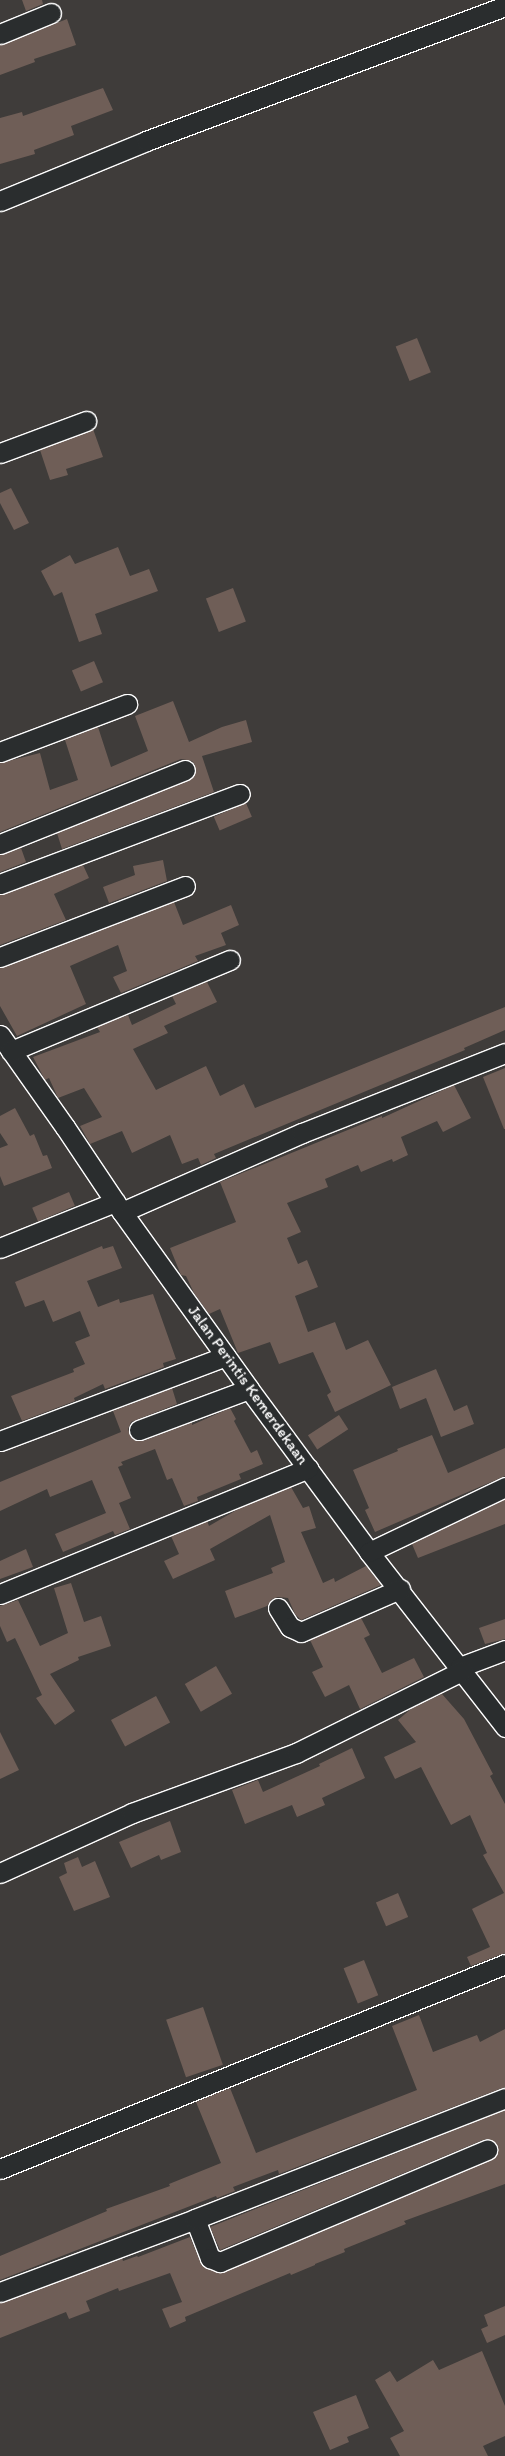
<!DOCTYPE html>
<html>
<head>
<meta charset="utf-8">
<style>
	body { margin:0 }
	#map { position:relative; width:505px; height:2456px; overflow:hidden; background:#3f3c3a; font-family:Itim,sans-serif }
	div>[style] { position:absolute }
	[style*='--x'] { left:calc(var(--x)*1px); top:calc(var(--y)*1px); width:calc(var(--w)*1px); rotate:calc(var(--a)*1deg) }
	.building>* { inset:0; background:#6f5e57; transform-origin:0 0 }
	.roads { filter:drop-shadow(1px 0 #fff) drop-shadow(-1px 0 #fff) drop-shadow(0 1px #fff) drop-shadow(0 -1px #fff) }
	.minor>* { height:19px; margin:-9.5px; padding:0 9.5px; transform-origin:9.5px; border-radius:9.5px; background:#2a2d2e }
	span { translate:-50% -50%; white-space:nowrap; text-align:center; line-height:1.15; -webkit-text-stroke:4.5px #2a2d2e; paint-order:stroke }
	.street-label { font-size:16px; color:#fff }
</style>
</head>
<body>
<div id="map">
	<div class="building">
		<i style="clip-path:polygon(22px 0,42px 0,43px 4px,26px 11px)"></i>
		<i style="clip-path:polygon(67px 19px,76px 45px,34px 59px,35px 62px,0 75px,0 45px)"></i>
		<i style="clip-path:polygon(103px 88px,113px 110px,71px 126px,74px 135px,34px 150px,35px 154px,0 164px,0 118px,22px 112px,23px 116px)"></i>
		<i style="left:417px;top:338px;width:37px;height:23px;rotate:68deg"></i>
		<i style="clip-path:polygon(93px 429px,103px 457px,66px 469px,68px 475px,50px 480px,40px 450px)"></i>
		<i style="clip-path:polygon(11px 488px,29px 523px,14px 530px,0 503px,0 493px)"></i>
		<i style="clip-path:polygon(118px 547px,130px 576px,149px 569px,158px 591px,95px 614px,102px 634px,79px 642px,62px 592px,54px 596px,41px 571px,70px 555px,75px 564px)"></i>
		<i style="left:233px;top:588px;width:36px;height:29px;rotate:69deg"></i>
		<i style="left:94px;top:661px;width:23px;height:24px;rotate:67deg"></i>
		<i style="clip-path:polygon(173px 701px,189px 742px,222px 727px,246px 720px,252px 742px,202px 756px,214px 792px,62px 849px,57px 833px,193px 777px,195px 765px,192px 761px,181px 759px,0 832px,0 763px,40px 753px,50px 790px,78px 780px,65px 740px,98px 727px,111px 767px,148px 751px,135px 716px)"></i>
		<i style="left:246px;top:803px;width:15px;height:35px;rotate:67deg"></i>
		<i style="clip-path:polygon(21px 848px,26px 862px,0 872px,0 855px)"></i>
		<i style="clip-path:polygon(163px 860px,167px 881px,109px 903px,103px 887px,135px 875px,133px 866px)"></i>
		<i style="clip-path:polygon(83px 865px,89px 878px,54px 894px,66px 920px,0 945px,0 895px)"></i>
		<i style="clip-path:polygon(174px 902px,183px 925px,231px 905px,239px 925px,221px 933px,226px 945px,195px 956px,198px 961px,121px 993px,113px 977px,127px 971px,118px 945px,70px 966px,86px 1004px,17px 1036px,0 1006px,0 968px)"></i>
		<i style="clip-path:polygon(207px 982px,217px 1002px,164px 1026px,168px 1033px,133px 1049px,156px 1090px,206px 1066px,220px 1096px,244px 1084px,255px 1108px,505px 1007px,505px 1030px,464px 1048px,465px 1050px,214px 1154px,216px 1158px,201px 1165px,198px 1158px,182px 1164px,170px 1135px,132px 1153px,122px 1131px,90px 1144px,80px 1126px,102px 1117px,84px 1088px,58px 1098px,49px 1078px,45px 1080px,33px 1057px,100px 1032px,97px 1027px,128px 1015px,132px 1025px,176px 1004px,172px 996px)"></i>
		<i style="clip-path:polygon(505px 1068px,505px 1129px,504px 1129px,483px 1077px)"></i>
		<i style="clip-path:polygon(454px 1085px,471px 1118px,443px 1132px,437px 1121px,401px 1137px,408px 1155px,393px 1162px,392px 1159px,361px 1172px,358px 1165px,325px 1179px,328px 1187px,287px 1203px,301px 1232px,287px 1238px,298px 1264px,307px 1260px,318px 1287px,295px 1296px,308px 1332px,335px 1322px,346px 1350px,368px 1340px,391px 1385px,335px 1412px,327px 1395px,331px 1392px,313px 1352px,279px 1364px,270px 1342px,238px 1353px,220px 1309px,209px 1314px,194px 1293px,186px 1276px,181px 1275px,170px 1248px,236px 1222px,220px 1182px,382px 1116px,382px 1118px)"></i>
		<i style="clip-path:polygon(15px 1108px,30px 1136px,34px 1134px,43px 1156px,47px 1155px,52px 1168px,4px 1186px,0 1176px,0 1148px,8px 1145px,0 1133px,0 1116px)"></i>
		<i style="left:69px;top:1192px;width:15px;height:40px;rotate:67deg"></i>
		<i style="clip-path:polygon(102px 1246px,103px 1249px,113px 1246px,122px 1268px,87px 1281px,98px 1307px,119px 1299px,120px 1303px,153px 1294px,176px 1359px,163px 1363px,164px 1367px,105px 1389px,103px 1384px,74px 1398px,75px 1401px,22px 1421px,11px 1396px,74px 1372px,73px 1369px,85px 1364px,75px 1342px,90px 1336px,80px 1311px,53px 1322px,44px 1300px,25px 1307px,15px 1282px)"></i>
		<i style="clip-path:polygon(436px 1369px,454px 1411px,467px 1405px,474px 1424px,441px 1437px,426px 1398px,400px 1409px,392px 1387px)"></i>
		<i style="clip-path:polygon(172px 1388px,177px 1404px,131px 1422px,128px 1429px,132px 1439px,143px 1441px,192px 1422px,192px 1425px,230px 1408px,236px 1419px,234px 1421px,251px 1453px,257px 1450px,263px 1464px,239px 1474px,241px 1479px,197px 1497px,198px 1501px,184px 1506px,172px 1478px,167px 1480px,155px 1449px,121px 1462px,123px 1465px,118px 1467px,131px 1498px,119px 1503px,130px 1529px,115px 1535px,113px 1531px,63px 1552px,55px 1534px,106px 1513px,92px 1480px,50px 1497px,47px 1489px,0 1511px,0 1482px,121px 1432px,113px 1411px)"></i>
		<i style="left:339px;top:1415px;width:17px;height:37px;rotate:57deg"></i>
		<i style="clip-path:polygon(432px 1435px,448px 1473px,505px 1448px,505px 1476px,375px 1532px,365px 1510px,369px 1508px,353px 1470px,398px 1451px,397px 1449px)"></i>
		<i style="clip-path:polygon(291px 1487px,303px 1508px,309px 1506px,316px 1528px,301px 1532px,323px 1583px,334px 1578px,335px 1582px,366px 1566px,381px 1585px,301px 1620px,295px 1614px,288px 1598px,278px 1597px,272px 1599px,267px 1606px,235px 1618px,225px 1591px,273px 1573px,271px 1568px,285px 1562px,270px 1515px,210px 1549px,215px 1560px,173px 1579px,164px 1561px,179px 1554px,171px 1536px,207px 1521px,209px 1526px,240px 1508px)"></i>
		<i style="clip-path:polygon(505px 1499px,505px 1524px,418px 1558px,412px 1544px)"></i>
		<i style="clip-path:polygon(26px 1549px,33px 1567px,0 1579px,0 1561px)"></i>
		<i style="clip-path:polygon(71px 1583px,84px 1622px,101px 1616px,111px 1646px,78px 1657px,79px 1660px,50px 1674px,75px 1711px,55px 1725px,36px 1698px,42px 1695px,15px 1638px,7px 1642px,0 1626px,0 1606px,18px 1600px,40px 1646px,68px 1633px,54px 1588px)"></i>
		<i style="clip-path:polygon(361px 1618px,370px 1635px,364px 1638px,382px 1673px,414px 1658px,424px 1677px,360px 1709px,349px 1685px,325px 1697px,312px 1672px,323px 1667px,310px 1640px)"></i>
		<i style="clip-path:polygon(505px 1619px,505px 1639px,485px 1644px,479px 1628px)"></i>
		<i style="left:216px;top:1666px;width:32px;height:36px;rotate:60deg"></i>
		<i style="clip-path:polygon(442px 1694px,464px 1719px,493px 1774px,490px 1776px,505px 1804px,505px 1953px,471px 1966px,467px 1957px,490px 1947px,472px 1909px,504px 1893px,483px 1855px,487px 1853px,470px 1815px,451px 1825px,421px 1767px,395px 1779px,384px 1757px,416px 1742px,398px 1720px,412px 1708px)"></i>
		<i style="left:156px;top:1696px;width:30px;height:51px;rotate:62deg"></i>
		<i style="clip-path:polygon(0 1732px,19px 1770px,0 1779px)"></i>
		<i style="clip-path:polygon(352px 1748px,365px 1778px,322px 1798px,325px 1805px,297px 1817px,292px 1805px,245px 1824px,232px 1790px,258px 1780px,263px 1792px,320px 1766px,319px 1764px)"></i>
		<i style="clip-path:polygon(170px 1821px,181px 1852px,161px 1860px,159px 1855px,131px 1868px,119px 1842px)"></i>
		<i style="clip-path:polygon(78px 1857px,82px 1867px,95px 1861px,110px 1897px,74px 1911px,59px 1877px,67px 1873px,64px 1863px)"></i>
		<i style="left:398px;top:1893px;width:26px;height:24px;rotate:67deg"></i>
		<i style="left:364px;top:1960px;width:38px;height:22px;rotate:68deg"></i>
		<i style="left:203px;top:2007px;width:61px;height:39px;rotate:71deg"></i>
		<i style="clip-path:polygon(419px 2015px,433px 2052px,477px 2035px,480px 2042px,505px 2029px,505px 2087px,279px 2174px,278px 2170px,233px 2187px,235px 2191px,217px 2198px,216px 2196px,0 2280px,0 2256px,107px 2211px,106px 2209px,170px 2186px,169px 2184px,221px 2163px,196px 2102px,230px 2088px,256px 2153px,417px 2090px,392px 2026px)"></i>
		<i style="clip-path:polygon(505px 2110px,505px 2184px,404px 2221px,406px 2224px,344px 2249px,345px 2252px,315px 2264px,315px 2265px,291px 2275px,290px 2273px,185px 2317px,186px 2321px,170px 2328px,162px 2309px,182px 2302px,170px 2273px,119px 2291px,118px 2288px,86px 2301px,90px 2311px,69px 2319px,66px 2312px,0 2338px,0 2303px,122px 2258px,123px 2261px,137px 2256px,138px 2257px,190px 2237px,202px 2266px,216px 2272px,224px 2272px,491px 2160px,498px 2152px,497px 2145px,489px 2139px,483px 2140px,220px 2250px,210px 2227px)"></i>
		<i style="clip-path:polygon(505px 2306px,505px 2335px,487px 2343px,481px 2329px,488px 2326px,484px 2315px)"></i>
		<i style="clip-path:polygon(482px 2351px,505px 2406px,505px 2436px,483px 2446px,488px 2456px,400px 2456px,390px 2438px,404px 2431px,375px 2380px,390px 2371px,397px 2382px,433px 2360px,439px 2370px)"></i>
		<i style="clip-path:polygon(356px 2395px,369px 2428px,347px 2437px,349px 2442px,330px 2450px,313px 2412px)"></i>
	</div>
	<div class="roads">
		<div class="minor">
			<i style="--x:0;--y:34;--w:55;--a:-22.4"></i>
			<i style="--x:0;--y:201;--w:158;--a:-22.3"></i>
			<i style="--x:146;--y:141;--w:384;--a:-20.6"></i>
			<i style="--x:0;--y:453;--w:92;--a:-20.4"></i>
			<i style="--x:0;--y:752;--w:136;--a:-20.7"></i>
			<i style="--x:0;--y:844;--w:199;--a:-21.8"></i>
			<i style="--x:0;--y:884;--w:256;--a:-20.6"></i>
			<i style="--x:0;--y:957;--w:198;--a:-21"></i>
			<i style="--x:0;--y:1035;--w:113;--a:54.8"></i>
			<i style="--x:65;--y:1127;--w:102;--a:56.2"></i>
			<i style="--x:122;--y:1212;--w:218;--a:54.3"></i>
			<i style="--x:249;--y:1389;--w:202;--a:53.6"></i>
			<i style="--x:369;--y:1552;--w:222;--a:52.1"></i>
			<i style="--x:11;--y:1051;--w:237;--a:-22.6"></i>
			<i style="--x:122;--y:1212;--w:197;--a:-23.7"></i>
			<i style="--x:302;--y:1133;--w:218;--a:-21.5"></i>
			<i style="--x:0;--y:1248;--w:124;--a:-21.8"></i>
			<i style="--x:139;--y:1430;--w:117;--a:-20.4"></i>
			<i style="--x:0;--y:1441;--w:241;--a:-20.6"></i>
			<i style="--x:369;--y:1552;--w:151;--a:-25.5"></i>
			<i style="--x:0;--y:1594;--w:333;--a:-22.2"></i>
			<i style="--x:278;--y:1608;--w:22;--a:58"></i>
			<i style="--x:290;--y:1627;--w:12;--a:24"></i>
			<i style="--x:301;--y:1632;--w:108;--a:-23.5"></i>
			<i style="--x:460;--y:1667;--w:48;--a:-20.7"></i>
			<i style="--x:0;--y:1873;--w:145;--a:-24.4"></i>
			<i style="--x:132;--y:1813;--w:175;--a:-20.1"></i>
			<i style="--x:296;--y:1753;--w:185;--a:-26.3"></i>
			<i style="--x:0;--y:2169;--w:545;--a:-22.09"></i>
			<i style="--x:195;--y:2219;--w:42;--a:69"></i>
			<i style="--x:210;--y:2258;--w:11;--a:22"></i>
			<i style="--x:220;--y:2262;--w:290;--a:-22.8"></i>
			<i style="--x:0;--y:2292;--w:208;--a:-20.5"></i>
			<i style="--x:195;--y:2219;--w:333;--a:-21.3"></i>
		</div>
	</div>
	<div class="street-label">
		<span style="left:248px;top:1385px;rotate:54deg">Jalan Perintis Kemerdekaan</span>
	</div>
</div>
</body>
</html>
